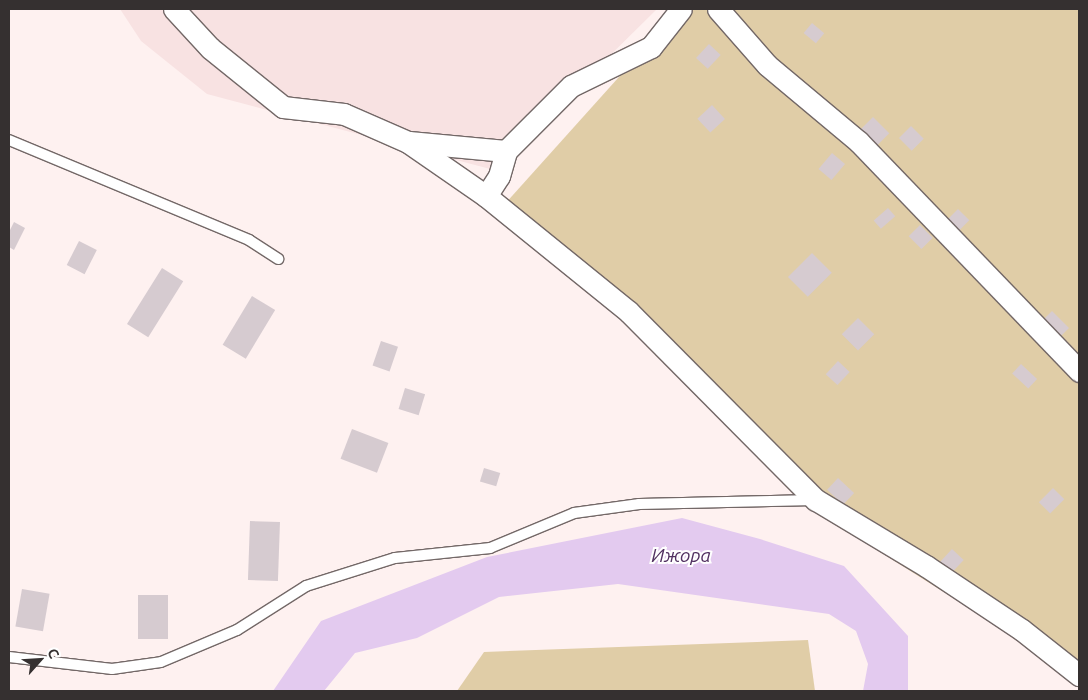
<!DOCTYPE html>
<html>
<head>
<meta charset="utf-8">
<style>
	body { margin:0 }
	#map { position:relative; width:1088px; height:700px; overflow:hidden; background:#fef1f0; font-family:Ubuntu,sans-serif }
	div>[style] { position:absolute }
	[style*='--x'] { left:calc(var(--x)*1px); top:calc(var(--y)*1px); width:calc(var(--w)*1px); rotate:calc(var(--a)*1deg) }
	.built>* { inset:0; background:#f8e2e2 }
	.green>* { inset:0; background:#e0cda7 }
	.water>* { inset:0; background:#e3caef }
	.building>* { inset:0; background:#d6cbd0; transform-origin:0 0 }
	.roads { filter:drop-shadow(1px 0 #736867) drop-shadow(-1px 0 #736867) drop-shadow(0 1px #736867) drop-shadow(0 -1px #736867) }
	.lane>* { height:10px; margin:-5px; padding:0 5px; transform-origin:5px; border-radius:5px; background:#fff }
	.street>* { height:21px; margin:-10.5px; padding:0 10.5px; transform-origin:10.5px; border-radius:10.5px; background:#fff }
	span { translate:-50% -50%; white-space:nowrap; text-align:center; line-height:1.15; -webkit-text-stroke:4px #fff; paint-order:stroke }
	.water-label { font-size:19px; color:#523161; font-style:italic }
	.frame { position:absolute; inset:0; border:10px solid #353030; pointer-events:none }
	.north { position:absolute; left:15px; top:635px; width:50px; height:50px; -webkit-text-stroke:4px #fff; paint-order:stroke; rotate:64deg; font-size:14px; font-weight:700; line-height:20px; text-align:center; color:#353030 }
	.north::after { content:''; display:block; margin:auto; width:18px; height:22px; background:#353030; clip-path:polygon(50% 0,100% 100%,50% 72%,0 100%) }
</style>
</head>
<body>
<div id="map">
	<div class="built">
		<i style="clip-path:polygon(120px 9px,657px 9px,494px 170px,207px 94px,141px 41px)"></i>
	</div>
	<div class="green">
		<i style="clip-path:polygon(680px 9px,1079px 9px,1079px 677px,815px 511px,504px 205px)"></i>
		<i style="clip-path:polygon(808px 640px,815px 691px,457px 691px,484px 652px)"></i>
	</div>
	<div class="water">
		<i style="clip-path:polygon(682px 518px,760px 539px,844px 566px,908px 636px,908px 691px,863px 691px,868px 664px,856px 631px,829px 614px,618px 584px,499px 597px,417px 638px,355px 653px,324px 691px,273px 691px,321px 621px,487px 557px)"></i>
	</div>
	<div class="building">
		<i style="left:812px;top:23px;width:16px;height:13px;rotate:40deg"></i>
		<i style="left:709px;top:44px;width:16px;height:19px;rotate:43deg"></i>
		<i style="left:712px;top:105px;width:19px;height:20px;rotate:47deg"></i>
		<i style="left:873px;top:117px;width:23px;height:18px;rotate:45deg"></i>
		<i style="left:911px;top:126px;width:18px;height:17px;rotate:45deg"></i>
		<i style="left:832px;top:153px;width:17px;height:21px;rotate:40deg"></i>
		<i style="left:888px;top:208px;width:11px;height:19px;rotate:49deg"></i>
		<i style="left:958px;top:209px;width:16px;height:19px;rotate:45deg"></i>
		<i style="clip-path:polygon(14px 222px,25px 228px,14px 250px,9px 247px,9px 232px)"></i>
		<i style="left:920px;top:225px;width:18px;height:16px;rotate:45deg"></i>
		<i style="left:79px;top:241px;width:20px;height:27px;rotate:27deg"></i>
		<i style="left:812px;top:253px;width:28px;height:34px;rotate:45deg"></i>
		<i style="left:162px;top:268px;width:25px;height:66px;rotate:32deg"></i>
		<i style="left:252px;top:296px;width:27px;height:57px;rotate:31deg"></i>
		<i style="left:1052px;top:311px;width:24px;height:18px;rotate:45deg"></i>
		<i style="left:858px;top:318px;width:23px;height:23px;rotate:45deg"></i>
		<i style="left:381px;top:341px;width:18px;height:26px;rotate:19deg"></i>
		<i style="left:838px;top:361px;width:16px;height:18px;rotate:43deg"></i>
		<i style="left:1021px;top:364px;width:22px;height:13px;rotate:43deg"></i>
		<i style="left:405px;top:388px;width:21px;height:22px;rotate:17deg"></i>
		<i style="left:352px;top:429px;width:39px;height:32px;rotate:21deg"></i>
		<i style="left:484px;top:468px;width:17px;height:14px;rotate:17deg"></i>
		<i style="left:838px;top:478px;width:22px;height:16px;rotate:43deg"></i>
		<i style="left:1053px;top:488px;width:16px;height:20px;rotate:45deg"></i>
		<i style="left:250px;top:521px;width:30px;height:59px;rotate:2deg"></i>
		<i style="left:952px;top:549px;width:16px;height:20px;rotate:43deg"></i>
		<i style="left:22px;top:589px;width:28px;height:38px;rotate:10deg"></i>
		<i style="left:138px;top:595px;width:30px;height:44px"></i>
	</div>
	<div class="roads">
		<div class="lane">
			<i style="--x:9;--y:140;--w:260;--a:22.6"></i>
			<i style="--x:249;--y:240;--w:35;--a:33"></i>
			<i style="--x:9;--y:657;--w:104;--a:6.6"></i>
			<i style="--x:112;--y:669;--w:49;--a:-8.1"></i>
			<i style="--x:161;--y:662;--w:82;--a:-22.8"></i>
			<i style="--x:237;--y:630;--w:82;--a:-32.5"></i>
			<i style="--x:306;--y:586;--w:93;--a:-17.5"></i>
			<i style="--x:395;--y:558;--w:96;--a:-6"></i>
			<i style="--x:490;--y:548;--w:91;--a:-22.6"></i>
			<i style="--x:574;--y:513;--w:66;--a:-7.9"></i>
			<i style="--x:639;--y:504;--w:176;--a:-1.3"></i>
		</div>
		<div class="street">
			<i style="--x:174;--y:9;--w:53;--a:47.3"></i>
			<i style="--x:210;--y:48;--w:94;--a:38.9"></i>
			<i style="--x:283;--y:107;--w:61;--a:6.5"></i>
			<i style="--x:344;--y:114;--w:70;--a:23.6"></i>
			<i style="--x:408;--y:142;--w:95;--a:34.7"></i>
			<i style="--x:486;--y:196;--w:184;--a:39"></i>
			<i style="--x:629;--y:312;--w:265;--a:45.2"></i>
			<i style="--x:816;--y:500;--w:128;--a:31"></i>
			<i style="--x:926;--y:566;--w:115;--a:33.7"></i>
			<i style="--x:1022;--y:630;--w:73;--a:38.3"></i>
			<i style="--x:718;--y:9;--w:74;--a:48.8"></i>
			<i style="--x:767;--y:65;--w:120;--a:39.9"></i>
			<i style="--x:859;--y:142;--w:318;--a:46.1"></i>
			<i style="--x:409;--y:142;--w:97;--a:5.3"></i>
			<i style="--x:486;--y:196;--w:24;--a:-57"></i>
			<i style="--x:499;--y:176;--w:26;--a:-74"></i>
			<i style="--x:506;--y:151;--w:92;--a:-45"></i>
			<i style="--x:571;--y:86;--w:89;--a:-26"></i>
			<i style="--x:651;--y:47;--w:48;--a:-51.7"></i>
		</div>
	</div>
	<div class="water-label">
		<span style="left:681px;top:556px">Ижора</span>
	</div>
	<div class="frame"></div>
	<div class="north">С</div>
</div>
</body>
</html>
